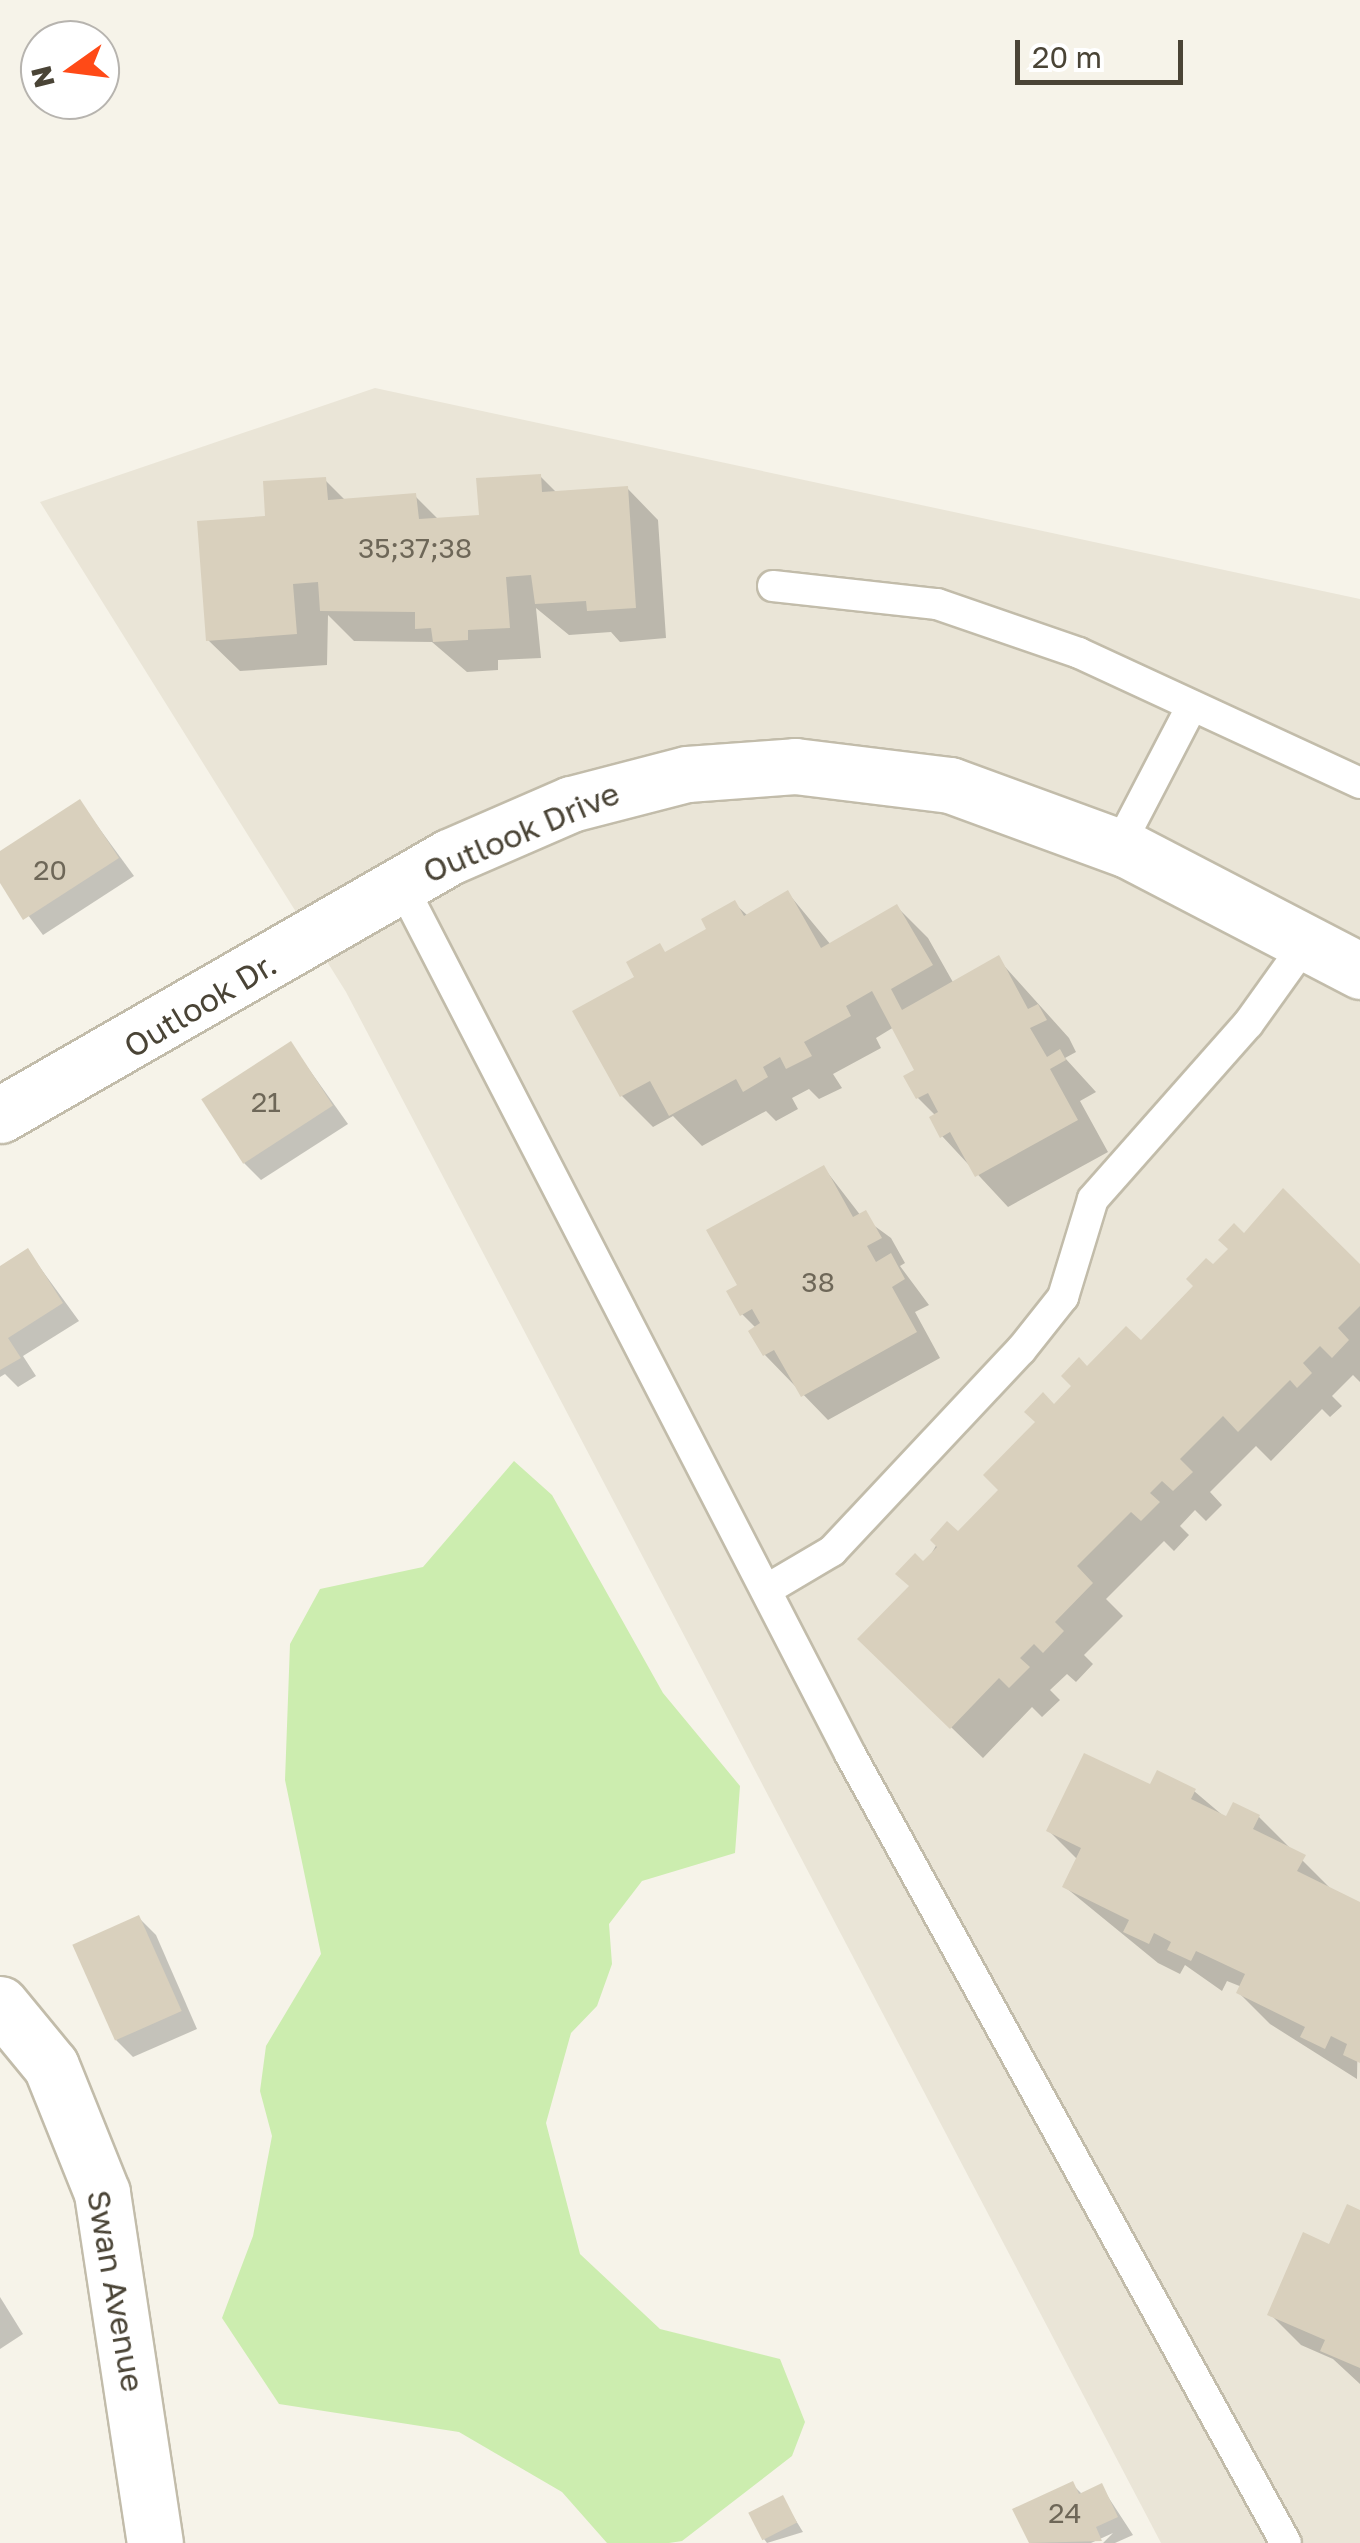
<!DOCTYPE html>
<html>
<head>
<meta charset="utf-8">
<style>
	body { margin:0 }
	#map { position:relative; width:1360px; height:2543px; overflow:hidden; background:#f6f3e9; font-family:"Golos Text",sans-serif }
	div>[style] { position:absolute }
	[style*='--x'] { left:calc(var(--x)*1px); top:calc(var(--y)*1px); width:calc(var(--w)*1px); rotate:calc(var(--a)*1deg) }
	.residential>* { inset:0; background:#eae5d7 }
	.green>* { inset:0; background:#ccedaf }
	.shadow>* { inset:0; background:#0003 }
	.building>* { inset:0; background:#d9d0bd; transform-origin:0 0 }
	.roads { filter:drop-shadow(2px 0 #c2bcaa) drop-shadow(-2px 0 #c2bcaa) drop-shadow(0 2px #c2bcaa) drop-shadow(0 -2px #c2bcaa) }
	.service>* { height:30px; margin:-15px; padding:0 15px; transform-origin:15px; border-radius:15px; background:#fff }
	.minor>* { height:55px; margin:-27.5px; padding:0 27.5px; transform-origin:27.5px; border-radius:27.5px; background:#fff }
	span { translate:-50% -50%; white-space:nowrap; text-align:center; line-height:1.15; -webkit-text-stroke:9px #fff; paint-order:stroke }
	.number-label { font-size:28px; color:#6e6758 }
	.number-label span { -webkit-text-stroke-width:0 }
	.street-label { font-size:32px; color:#4a4436 }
	.north { position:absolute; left:20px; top:20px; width:100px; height:100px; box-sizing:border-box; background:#fff; border:2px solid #b7b4af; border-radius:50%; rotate:256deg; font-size:28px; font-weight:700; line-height:40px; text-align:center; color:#4a4436 }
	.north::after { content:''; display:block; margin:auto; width:35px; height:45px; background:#ff4a17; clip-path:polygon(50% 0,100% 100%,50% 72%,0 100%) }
	.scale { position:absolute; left:1015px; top:40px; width:168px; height:45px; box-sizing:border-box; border:5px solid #4a4436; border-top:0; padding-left:12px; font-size:30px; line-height:35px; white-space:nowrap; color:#4a4436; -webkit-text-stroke:8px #fff; paint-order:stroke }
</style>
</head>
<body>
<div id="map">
	<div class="residential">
		<i style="clip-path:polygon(375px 388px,1360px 599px,1360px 2543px,1161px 2543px,346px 992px,40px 502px)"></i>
	</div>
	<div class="green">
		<i style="clip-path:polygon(514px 1461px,552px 1495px,663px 1693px,740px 1786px,735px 1853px,642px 1881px,609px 1924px,612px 1964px,597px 2006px,571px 2033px,546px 2123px,580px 2254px,660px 2329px,780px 2359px,805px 2422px,792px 2456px,682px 2541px,669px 2543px,607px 2543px,562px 2492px,459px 2432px,279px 2404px,222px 2318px,253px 2236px,272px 2136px,260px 2091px,266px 2046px,321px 1954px,285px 1780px,290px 1644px,320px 1589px,423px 1567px)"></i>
	</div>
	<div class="shadow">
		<i style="clip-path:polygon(540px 476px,557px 493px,627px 488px,658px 520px,666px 638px,620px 642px,611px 632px,569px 635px,536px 608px,541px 658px,498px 660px,498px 670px,467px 672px,432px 642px,354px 641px,328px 615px,327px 665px,240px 671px,208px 640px,267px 518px,325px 480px,346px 501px,415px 496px,439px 520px,482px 517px)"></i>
		<i style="clip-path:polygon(80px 802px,134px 876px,43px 935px,0 878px,0 854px)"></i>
		<i style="clip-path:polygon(788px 893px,831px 945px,897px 907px,928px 938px,954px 984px,998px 959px,1069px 1038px,1076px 1052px,1065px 1058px,1096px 1092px,1080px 1101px,1108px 1152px,1008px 1207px,942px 1136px,936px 1116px,918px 1098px,917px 1071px,894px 1027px,876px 1038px,881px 1048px,833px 1074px,842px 1088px,819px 1099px,809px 1089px,792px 1098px,798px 1109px,776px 1121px,766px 1111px,702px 1146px,673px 1116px,653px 1127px,622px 1096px,638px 978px,710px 930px,734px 903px,748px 916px)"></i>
		<i style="clip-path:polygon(291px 1044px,348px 1124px,261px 1180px,244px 1163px)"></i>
		<i style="clip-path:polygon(824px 1168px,861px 1216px,891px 1238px,905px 1263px,900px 1266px,929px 1305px,915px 1312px,940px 1358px,828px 1420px,765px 1355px,756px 1328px,742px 1314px,741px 1286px)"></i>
		<i style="clip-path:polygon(1244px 1236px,1360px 1268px,1360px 1382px,1353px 1375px,1332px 1396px,1342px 1406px,1330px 1417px,1322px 1409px,1271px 1461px,1256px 1446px,1210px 1492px,1222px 1505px,1206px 1521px,1195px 1510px,1180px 1526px,1189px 1535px,1174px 1551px,1164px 1541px,1106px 1599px,1123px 1616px,1084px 1655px,1093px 1664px,1076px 1682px,1067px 1674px,1050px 1690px,1060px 1700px,1042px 1717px,1032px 1707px,983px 1758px,892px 1670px,912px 1587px,948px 1525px,958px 1534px,1001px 1490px,1088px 1369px,1141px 1344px)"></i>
		<i style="clip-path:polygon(28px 1251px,79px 1321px,23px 1356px,36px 1376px,18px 1387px,5px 1374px,0 1377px,0 1269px)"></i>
		<i style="clip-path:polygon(1151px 1788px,1194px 1791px,1227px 1819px,1259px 1817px,1334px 1892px,1360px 1905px,1357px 2079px,1270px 2024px,1239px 1993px,1242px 1987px,1227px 1981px,1222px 1991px,1185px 1965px,1180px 1974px,1158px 1963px,1065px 1887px,1078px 1860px,1049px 1831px)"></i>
		<i style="clip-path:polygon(139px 1918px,156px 1935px,197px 2029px,133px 2057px,116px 2040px)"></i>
		<i style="clip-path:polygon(1360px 2213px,1360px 2384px,1333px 2359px,1301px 2345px,1270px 2314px)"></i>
		<i style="clip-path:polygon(0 2297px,23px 2334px,0 2349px)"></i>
		<i style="clip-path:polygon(1072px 2484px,1083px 2495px,1101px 2486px,1133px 2535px,1115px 2543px,1103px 2543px,1113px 2533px,1091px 2543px,1031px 2543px,1016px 2510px)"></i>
		<i style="clip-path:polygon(782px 2498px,803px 2532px,767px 2543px,764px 2539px)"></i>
	</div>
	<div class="building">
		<i style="clip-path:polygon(541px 474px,542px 492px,628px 486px,636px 608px,587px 611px,586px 601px,535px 604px,531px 575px,506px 577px,510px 628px,468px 630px,468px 640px,433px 642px,431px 628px,415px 629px,415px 612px,320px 611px,318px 582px,293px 584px,297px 634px,206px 641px,197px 521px,265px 516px,263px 481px,326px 477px,328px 500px,416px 493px,419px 519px,479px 515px,476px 478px)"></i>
		<i style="clip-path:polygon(80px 799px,119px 858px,23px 920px,0 883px,0 851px)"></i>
		<i style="clip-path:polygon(788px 890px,821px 948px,897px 904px,933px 965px,891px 989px,902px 1010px,999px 955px,1028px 1009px,1038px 1004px,1047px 1020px,1030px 1028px,1047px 1057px,1060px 1049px,1066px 1060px,1050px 1069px,1078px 1120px,975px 1177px,950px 1132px,940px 1138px,929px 1117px,938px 1112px,928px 1093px,916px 1099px,903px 1076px,914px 1070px,872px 991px,846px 1006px,851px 1016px,804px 1042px,812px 1056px,786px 1069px,780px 1057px,763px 1067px,768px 1077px,743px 1092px,736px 1079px,669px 1116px,650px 1081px,620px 1097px,572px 1011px,634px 977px,626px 962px,660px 943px,665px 952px,706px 929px,701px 919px,735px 900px,744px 916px)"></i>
		<i style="left:291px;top:1041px;width:77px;height:107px;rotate:57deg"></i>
		<i style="clip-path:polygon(824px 1165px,853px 1217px,866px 1210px,882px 1238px,867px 1246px,876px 1262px,891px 1253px,905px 1279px,892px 1287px,917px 1332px,801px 1397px,774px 1350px,763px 1356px,748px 1331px,760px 1323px,752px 1309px,740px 1316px,726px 1291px,737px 1285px,706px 1230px)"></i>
		<i style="clip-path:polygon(1283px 1188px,1360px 1264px,1360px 1306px,1338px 1328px,1349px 1340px,1332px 1358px,1320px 1346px,1303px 1363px,1312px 1373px,1297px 1388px,1290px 1380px,1238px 1432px,1223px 1416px,1180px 1459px,1193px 1472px,1173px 1491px,1162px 1481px,1150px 1493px,1160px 1502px,1141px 1521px,1131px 1512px,1077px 1566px,1093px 1583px,1055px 1622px,1064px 1631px,1043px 1653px,1034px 1644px,1020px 1658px,1030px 1667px,1009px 1688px,999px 1678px,950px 1729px,857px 1639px,909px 1586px,895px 1574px,915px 1553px,923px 1561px,937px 1547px,930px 1540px,947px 1521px,958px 1531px,998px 1490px,983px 1475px,1035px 1422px,1024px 1412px,1043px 1392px,1054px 1404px,1071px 1386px,1061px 1376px,1079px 1357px,1087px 1366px,1126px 1326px,1141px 1340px,1193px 1286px,1186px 1279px,1206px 1258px,1213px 1264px,1228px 1249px,1218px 1240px,1234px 1223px,1244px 1233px)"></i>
		<i style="clip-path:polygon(28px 1248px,63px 1303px,8px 1338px,21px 1358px,0 1370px,0 1266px)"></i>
		<i style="clip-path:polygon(1084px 1753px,1150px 1784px,1157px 1770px,1196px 1789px,1191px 1799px,1226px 1816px,1233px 1802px,1260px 1815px,1253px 1829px,1306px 1855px,1297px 1871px,1360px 1902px,1360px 2063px,1343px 2055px,1347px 2044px,1331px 2036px,1325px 2049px,1300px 2037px,1305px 2027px,1236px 1993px,1245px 1974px,1196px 1951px,1191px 1961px,1167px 1950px,1171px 1942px,1154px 1933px,1149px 1944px,1123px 1932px,1129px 1920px,1062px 1887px,1081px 1848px,1046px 1831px)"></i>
		<i style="left:139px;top:1915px;width:105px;height:73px;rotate:66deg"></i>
		<i style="clip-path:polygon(1347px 2204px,1360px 2210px,1360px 2368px,1320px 2351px,1325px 2340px,1267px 2315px,1303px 2232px,1329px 2244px)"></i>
		<i style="clip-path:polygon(1073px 2481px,1079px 2494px,1102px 2483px,1118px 2517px,1096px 2527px,1102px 2541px,1029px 2543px,1012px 2509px)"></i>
		<i style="left:783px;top:2495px;width:31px;height:39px;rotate:63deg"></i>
	</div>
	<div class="roads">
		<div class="service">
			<i style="--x:773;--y:586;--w:165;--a:6.3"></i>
			<i style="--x:937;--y:604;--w:150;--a:19"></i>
			<i style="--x:1079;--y:653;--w:310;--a:24.8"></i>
			<i style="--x:1119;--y:846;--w:158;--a:-62.5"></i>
			<i style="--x:401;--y:884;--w:979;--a:62.7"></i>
			<i style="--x:850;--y:1754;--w:901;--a:61.08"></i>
			<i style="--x:766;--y:1590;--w:77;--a:-30.6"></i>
			<i style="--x:832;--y:1551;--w:276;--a:-46.8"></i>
			<i style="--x:1021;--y:1350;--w:68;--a:-51.6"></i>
			<i style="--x:1063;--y:1297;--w:102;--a:-73"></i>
			<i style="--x:1093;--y:1199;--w:234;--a:-48.5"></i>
			<i style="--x:1248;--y:1024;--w:100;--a:-54.4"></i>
		</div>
		<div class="minor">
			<i style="--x:0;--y:1115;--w:518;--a:-29.88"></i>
			<i style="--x:449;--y:857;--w:133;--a:-23.5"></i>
			<i style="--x:571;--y:804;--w:120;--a:-14.5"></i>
			<i style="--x:687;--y:774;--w:108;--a:-4.2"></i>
			<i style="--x:795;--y:766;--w:156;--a:7"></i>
			<i style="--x:950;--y:785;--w:189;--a:20.1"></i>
			<i style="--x:1128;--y:850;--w:262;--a:27.5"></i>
			<i style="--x:0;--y:2004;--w:80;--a:50.6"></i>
			<i style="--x:51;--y:2066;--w:137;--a:68.1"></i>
			<i style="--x:102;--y:2193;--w:354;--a:81.4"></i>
		</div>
	</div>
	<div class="number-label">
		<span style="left:415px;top:548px">35;37;38</span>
		<span style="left:50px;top:870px">20</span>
		<span style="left:266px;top:1102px">21</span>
		<span style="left:818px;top:1282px">38</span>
		<span style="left:1065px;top:2513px">24</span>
	</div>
	<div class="street-label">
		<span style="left:521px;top:832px;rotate:-23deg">Outlook Drive</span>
		<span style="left:200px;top:1005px;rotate:-31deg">Outlook Dr.</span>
		<span style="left:116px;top:2291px;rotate:80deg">Swan Avenue</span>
	</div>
	<div class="north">N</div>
	<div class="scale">20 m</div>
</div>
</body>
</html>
